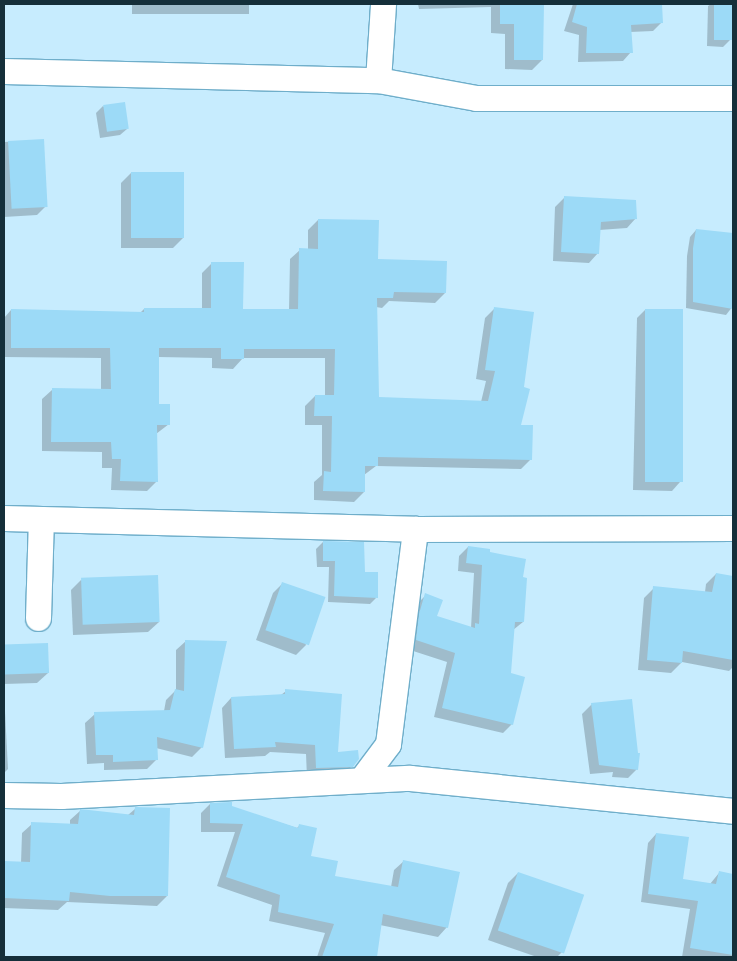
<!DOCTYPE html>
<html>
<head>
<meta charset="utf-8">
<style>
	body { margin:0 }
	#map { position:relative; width:737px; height:961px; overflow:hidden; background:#c7ecfe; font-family:"DejaVu Sans",sans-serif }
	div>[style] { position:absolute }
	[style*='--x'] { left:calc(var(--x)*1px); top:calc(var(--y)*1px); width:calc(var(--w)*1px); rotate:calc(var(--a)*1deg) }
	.shadow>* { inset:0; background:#0003; transform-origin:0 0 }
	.building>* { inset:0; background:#9cdaf7; transform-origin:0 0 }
	.roads { filter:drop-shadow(1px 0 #6faeca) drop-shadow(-1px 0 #6faeca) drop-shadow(0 1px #6faeca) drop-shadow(0 -1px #6faeca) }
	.street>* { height:25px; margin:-12.5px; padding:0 12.5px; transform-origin:12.5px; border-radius:12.5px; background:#fff }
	span { translate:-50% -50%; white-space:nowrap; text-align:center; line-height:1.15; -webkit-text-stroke:5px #e9f5fb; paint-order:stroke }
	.frame { position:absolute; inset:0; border:5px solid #152f3a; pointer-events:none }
</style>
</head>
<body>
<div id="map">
	<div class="shadow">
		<i style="left:132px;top:4px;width:117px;height:10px"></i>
		<i style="clip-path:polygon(418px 4px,543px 4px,542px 60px,532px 70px,505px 69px,505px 34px,491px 33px,491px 7px,419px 9px)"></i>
		<i style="clip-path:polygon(573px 4px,661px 4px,662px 22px,653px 31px,630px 32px,631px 52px,623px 61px,578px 62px,579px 35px,564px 31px)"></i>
		<i style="clip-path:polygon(711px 4px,730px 4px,730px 40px,723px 47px,707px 46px,708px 6px)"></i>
		<i style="clip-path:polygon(103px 106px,127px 129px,120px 135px,100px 138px,96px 113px)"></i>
		<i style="clip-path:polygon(43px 140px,46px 206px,37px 215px,4px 217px,4px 142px)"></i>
		<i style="clip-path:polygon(131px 173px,183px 238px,173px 248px,121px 248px,121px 183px)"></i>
		<i style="clip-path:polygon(565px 197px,636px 218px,627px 228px,599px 230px,598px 253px,589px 263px,553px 261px,555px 207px)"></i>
		<i style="clip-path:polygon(318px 220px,377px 260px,445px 293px,435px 303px,389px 301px,382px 308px,376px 307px,377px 398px,481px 402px,486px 381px,476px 379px,485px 318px,495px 308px,522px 388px,520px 426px,531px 459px,521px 469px,376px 466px,364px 475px,364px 492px,354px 502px,314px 500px,314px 482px,322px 475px,322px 425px,305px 425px,305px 406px,315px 396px,325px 397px,325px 358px,243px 358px,233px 369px,212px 368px,212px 358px,158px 357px,158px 405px,169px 424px,156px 434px,157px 481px,147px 491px,111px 490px,112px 468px,102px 468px,102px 452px,42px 451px,42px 399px,52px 390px,101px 390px,101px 358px,4px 357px,4px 318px,11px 310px,140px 313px,144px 309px,202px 310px,202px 273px,212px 263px,242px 310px,289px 310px,290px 259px,300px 250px,308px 250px,308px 230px)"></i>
		<i style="clip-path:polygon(696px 230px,733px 234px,733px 306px,726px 315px,686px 308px,687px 256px,690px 237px)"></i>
		<i style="clip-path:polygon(645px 310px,680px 482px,672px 491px,633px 490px,637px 318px)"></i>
		<i style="clip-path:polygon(323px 542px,364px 573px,376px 598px,370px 604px,328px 602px,329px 567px,317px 567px,316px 549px)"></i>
		<i style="clip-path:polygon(468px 547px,488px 553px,521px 578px,523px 622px,513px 630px,510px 674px,512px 724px,503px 733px,434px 717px,447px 662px,407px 649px,417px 604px,426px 595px,436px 617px,471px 628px,474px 573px,458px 571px,459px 556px)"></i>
		<i style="clip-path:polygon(716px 574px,733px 577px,733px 667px,729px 671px,682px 662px,671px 673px,638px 670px,644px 598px,654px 588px,705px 592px,706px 584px)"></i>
		<i style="clip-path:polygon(81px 580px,159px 622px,148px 632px,73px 635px,71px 590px)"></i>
		<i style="clip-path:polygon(283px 583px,306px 645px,296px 655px,256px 640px,273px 593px)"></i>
		<i style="clip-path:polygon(186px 641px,202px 747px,192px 757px,156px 748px,156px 760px,147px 769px,104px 770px,104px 763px,87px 764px,85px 723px,95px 714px,164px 711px,166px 700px,176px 690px,176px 650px)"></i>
		<i style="clip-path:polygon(46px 645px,48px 673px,37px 683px,4px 684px,4px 646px)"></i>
		<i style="clip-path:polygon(286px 691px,337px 753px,352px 766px,342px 776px,307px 778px,306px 754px,270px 752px,265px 756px,225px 758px,222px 708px,231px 698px,281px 695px)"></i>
		<i style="clip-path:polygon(4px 692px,8px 769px,4px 773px)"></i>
		<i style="clip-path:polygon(592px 704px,637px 769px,628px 778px,612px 777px,613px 772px,590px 774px,582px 714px)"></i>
		<i style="clip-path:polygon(210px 804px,230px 807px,297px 828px,299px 826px,310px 857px,334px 877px,391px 887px,394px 870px,404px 861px,447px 927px,438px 937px,380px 925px,376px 954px,373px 957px,317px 957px,325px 933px,269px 921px,272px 905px,217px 886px,235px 832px,201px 832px,201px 813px)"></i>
		<i style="clip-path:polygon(135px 809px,167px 896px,157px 906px,67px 902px,58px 910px,4px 908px,4px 862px,21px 863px,22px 833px,32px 824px,70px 825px,70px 820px,80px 811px,128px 815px)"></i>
		<i style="clip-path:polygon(656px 834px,682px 880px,710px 884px,719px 873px,733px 875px,733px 957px,682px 957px,690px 909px,641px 902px,648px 843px)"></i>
		<i style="clip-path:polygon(518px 873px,562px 952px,557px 957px,537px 957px,488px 940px,508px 883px)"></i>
	</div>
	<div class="building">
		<i style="clip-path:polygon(500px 4px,544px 4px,543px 60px,514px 60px,514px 24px,500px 24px)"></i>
		<i style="clip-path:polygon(577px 4px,662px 4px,663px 23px,631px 25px,633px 53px,586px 53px,587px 27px,572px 22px)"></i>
		<i style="left:714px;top:4px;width:18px;height:36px"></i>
		<i style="left:125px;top:102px;width:27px;height:22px;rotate:82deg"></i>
		<i style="left:44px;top:139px;width:68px;height:36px;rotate:87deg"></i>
		<i style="left:131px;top:172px;width:53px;height:66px"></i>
		<i style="clip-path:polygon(564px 196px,636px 200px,637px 219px,601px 222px,599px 254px,561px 252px)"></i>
		<i style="clip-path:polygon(318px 219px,379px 220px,378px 259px,447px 261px,446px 293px,394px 292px,393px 298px,377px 298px,379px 397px,488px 401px,495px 371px,485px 370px,494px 307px,534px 312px,524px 387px,530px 389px,521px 425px,533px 425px,532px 460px,378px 457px,378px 466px,365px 466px,365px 492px,323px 491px,324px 471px,331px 472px,332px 416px,314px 416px,315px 395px,334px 395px,335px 349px,244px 349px,244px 359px,221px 359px,221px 348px,159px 348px,159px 404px,170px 404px,170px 425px,157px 425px,158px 482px,120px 481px,121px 459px,112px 459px,111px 442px,51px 442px,52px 388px,111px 389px,110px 348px,11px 348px,11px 309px,144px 312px,144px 308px,211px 308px,211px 262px,244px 262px,243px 309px,298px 309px,299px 248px,318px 249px)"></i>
		<i style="clip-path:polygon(696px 229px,733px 233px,733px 309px,693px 302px,693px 248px)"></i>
		<i style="left:645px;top:309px;width:38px;height:173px"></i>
		<i style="clip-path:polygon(323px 541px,364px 542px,365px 572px,378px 572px,378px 598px,334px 596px,335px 561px,323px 561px)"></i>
		<i style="clip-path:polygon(468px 546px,490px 549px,490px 552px,526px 559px,523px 577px,527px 578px,524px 622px,515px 622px,511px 673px,525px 677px,513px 725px,442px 708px,455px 653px,416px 640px,419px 614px,425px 593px,443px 600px,437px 616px,475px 628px,475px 623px,479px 624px,482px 565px,466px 563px)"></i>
		<i style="clip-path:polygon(716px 573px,733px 576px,733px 660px,683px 651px,682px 663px,647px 660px,653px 586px,712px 592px)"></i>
		<i style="left:158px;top:575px;width:47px;height:77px;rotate:88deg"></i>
		<i style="left:282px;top:582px;width:46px;height:51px;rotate:19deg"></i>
		<i style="clip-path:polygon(185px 640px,227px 641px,203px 748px,157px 737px,158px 760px,113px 762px,113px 755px,96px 755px,94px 712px,170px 710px,175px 689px,184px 691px)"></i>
		<i style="left:48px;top:643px;width:30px;height:44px;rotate:88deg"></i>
		<i style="clip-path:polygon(285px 689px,342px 694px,338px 752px,358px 750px,359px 759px,353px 767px,316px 768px,315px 745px,275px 742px,276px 747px,234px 749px,231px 697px,285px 694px)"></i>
		<i style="clip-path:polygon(632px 699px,638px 753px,640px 753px,638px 770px,599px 765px,591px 703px)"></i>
		<i style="clip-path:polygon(232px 802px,232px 806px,298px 828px,299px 824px,317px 828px,311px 856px,338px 861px,335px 876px,398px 887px,403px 860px,460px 872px,448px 928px,383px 914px,377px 957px,322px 957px,334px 924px,278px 912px,280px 895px,226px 877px,243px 824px,210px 823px,210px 803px)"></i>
		<i style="clip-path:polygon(135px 807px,170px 808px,168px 896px,110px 896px,70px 892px,69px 901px,4px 898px,4px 861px,30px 862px,31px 822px,78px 824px,80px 809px,134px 815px)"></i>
		<i style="clip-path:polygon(656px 833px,689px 837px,683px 879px,716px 884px,719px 871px,733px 874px,733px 955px,690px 948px,698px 901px,648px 894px)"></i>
		<i style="left:518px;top:872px;width:70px;height:62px;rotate:19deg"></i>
	</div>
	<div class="roads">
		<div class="street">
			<i style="--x:4;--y:71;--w:374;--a:1.4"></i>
			<i style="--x:378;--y:80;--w:100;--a:10.4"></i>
			<i style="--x:476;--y:98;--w:257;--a:0"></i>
			<i style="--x:378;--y:80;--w:76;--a:-86.2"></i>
			<i style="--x:4;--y:518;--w:411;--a:1.5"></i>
			<i style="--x:415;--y:529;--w:318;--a:-0.2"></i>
			<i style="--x:38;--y:618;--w:99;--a:-88.3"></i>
			<i style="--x:361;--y:780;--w:45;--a:-53.1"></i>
			<i style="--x:388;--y:744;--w:217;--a:-82.8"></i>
			<i style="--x:4;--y:795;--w:57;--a:1"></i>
			<i style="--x:61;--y:796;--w:349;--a:-3"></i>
			<i style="--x:410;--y:778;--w:325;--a:5.8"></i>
		</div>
	</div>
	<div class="frame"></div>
</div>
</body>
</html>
